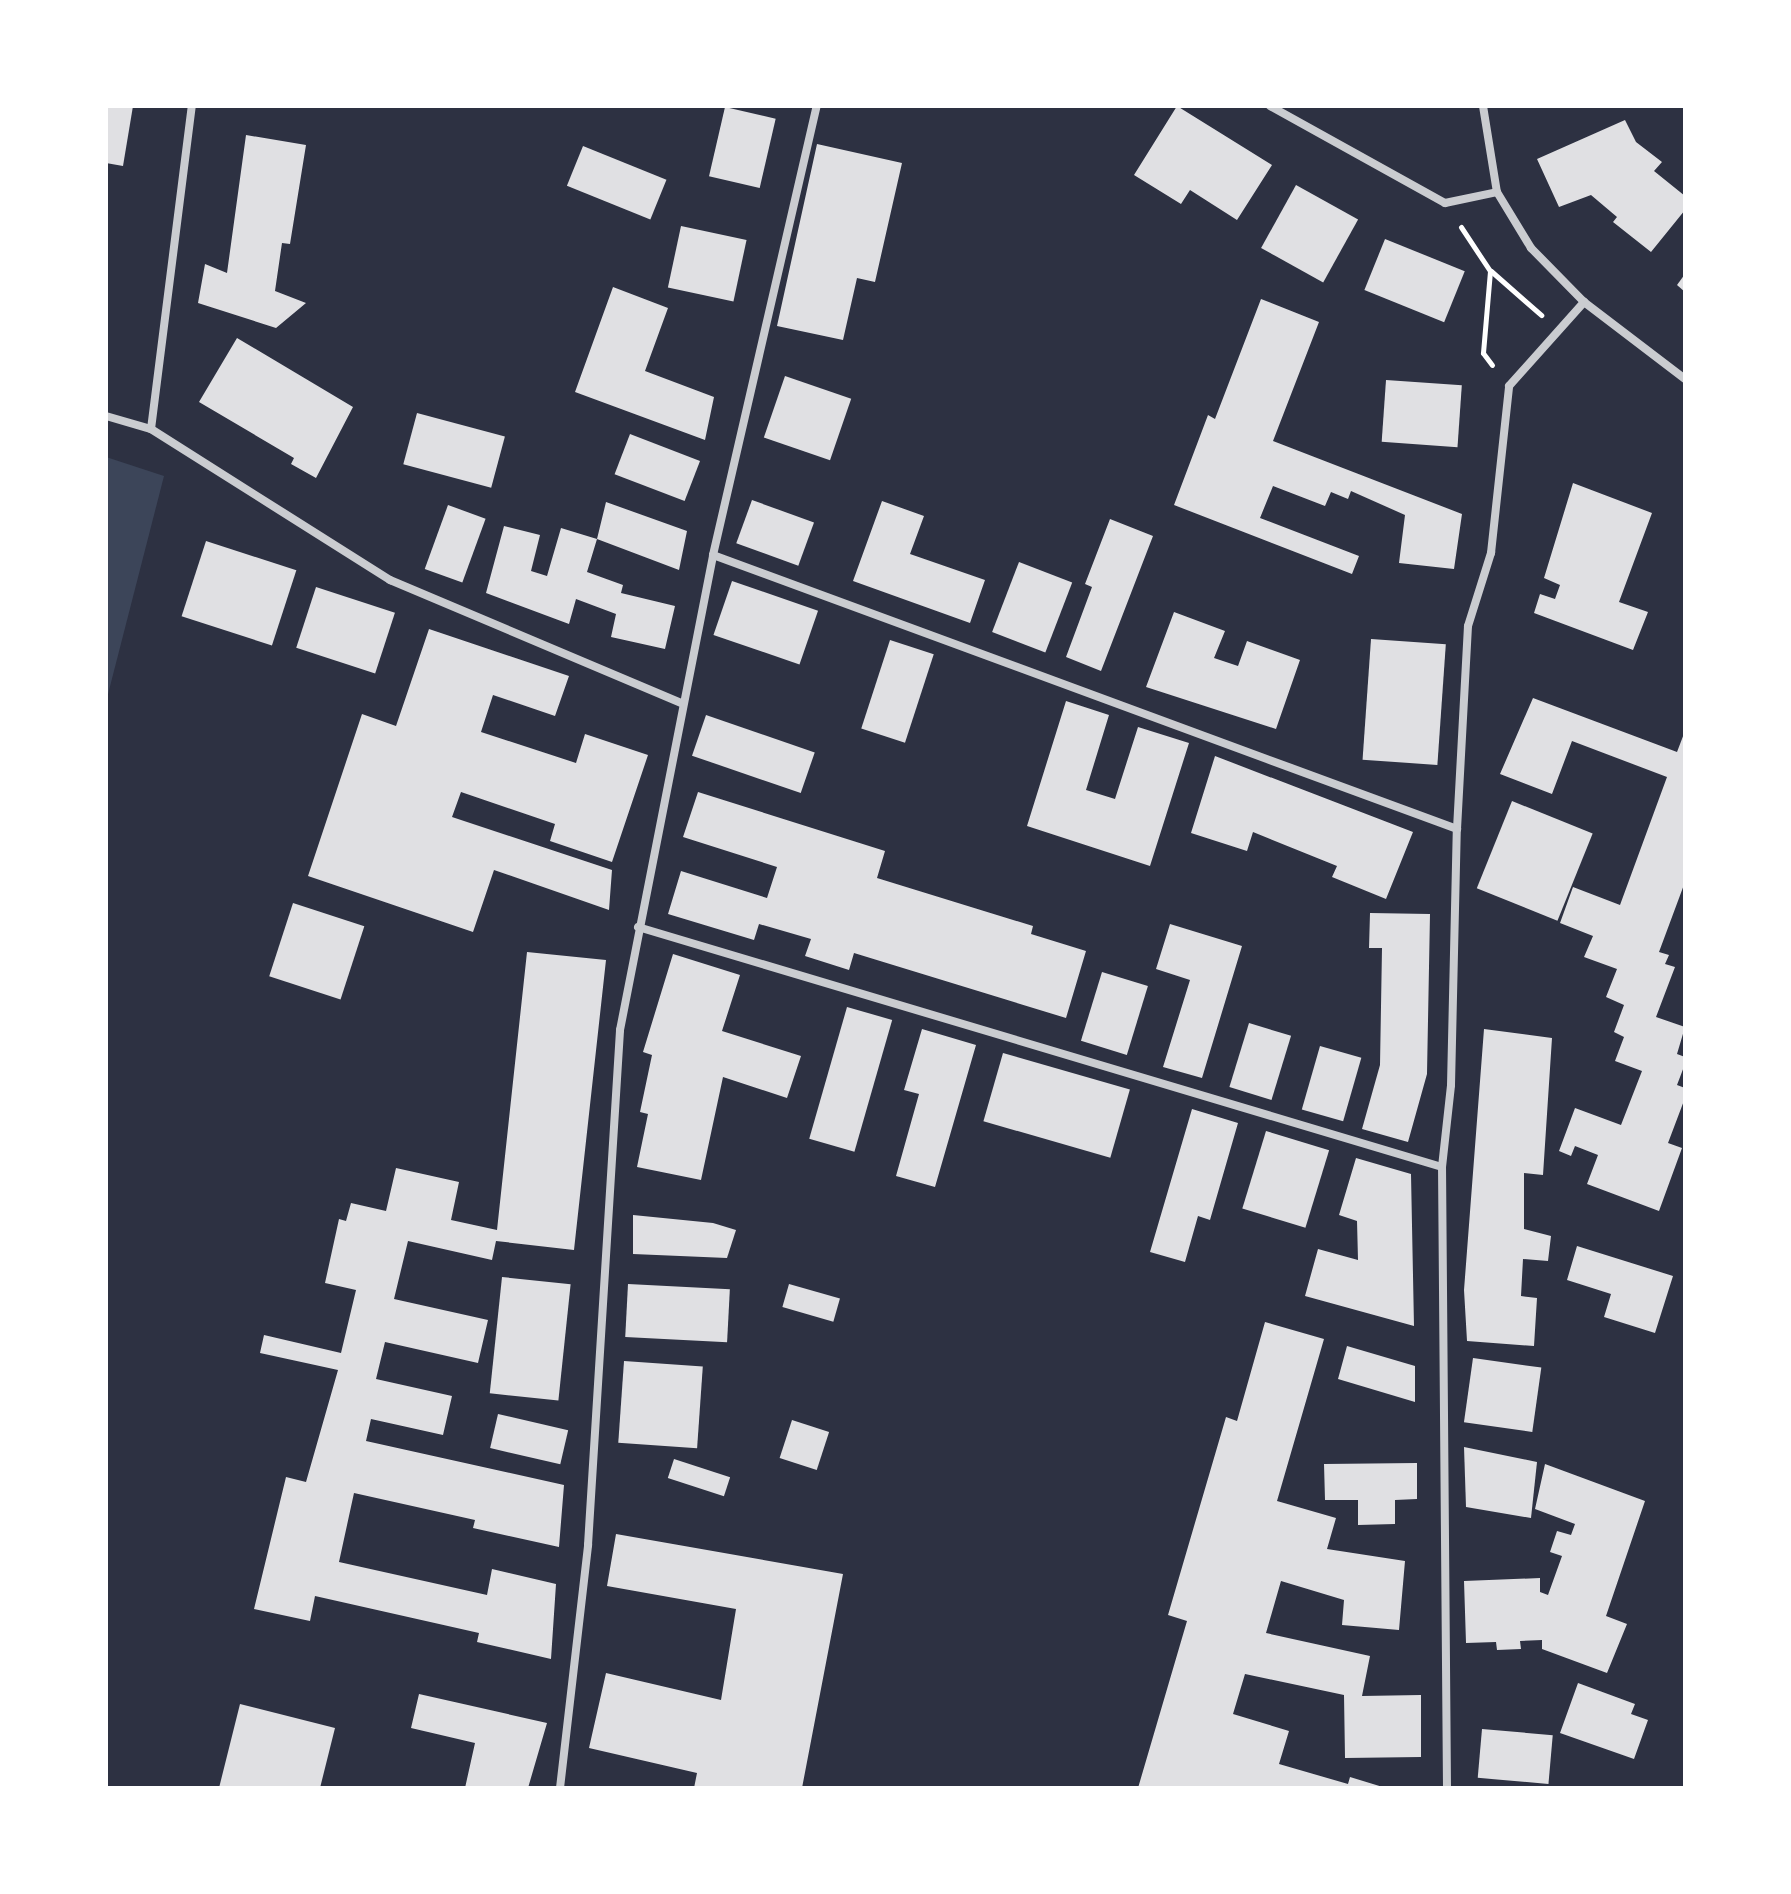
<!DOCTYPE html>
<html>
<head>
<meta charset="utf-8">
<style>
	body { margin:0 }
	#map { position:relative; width:1791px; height:1894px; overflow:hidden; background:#2d3142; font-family:"DejaVu Sans",sans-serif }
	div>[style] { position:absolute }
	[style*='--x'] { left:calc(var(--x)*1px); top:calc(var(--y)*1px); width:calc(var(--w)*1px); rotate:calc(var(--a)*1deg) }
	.green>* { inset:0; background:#3c4559 }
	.building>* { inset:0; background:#e0e0e3; transform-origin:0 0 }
	.path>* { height:5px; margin:-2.5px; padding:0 2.5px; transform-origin:2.5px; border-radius:2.5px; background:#fff }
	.minor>* { height:8px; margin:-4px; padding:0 4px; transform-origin:4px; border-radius:4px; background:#caccd0 }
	span { translate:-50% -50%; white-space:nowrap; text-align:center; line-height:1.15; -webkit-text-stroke:8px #fff; paint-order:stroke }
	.frame { position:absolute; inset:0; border:108px solid #fff; pointer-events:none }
</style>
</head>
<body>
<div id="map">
	<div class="green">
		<i style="clip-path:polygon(106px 457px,164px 476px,106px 702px)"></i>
	</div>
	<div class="building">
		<i style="clip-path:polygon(106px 106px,133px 106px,123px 166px,106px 163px)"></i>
		<i style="clip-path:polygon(1177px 106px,1272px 165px,1237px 220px,1190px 190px,1181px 204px,1134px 175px)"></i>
		<i style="left:725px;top:107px;width:52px;height:71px;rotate:13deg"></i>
		<i style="clip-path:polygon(1625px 120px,1636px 142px,1662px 162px,1654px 171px,1685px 196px,1685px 210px,1651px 252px,1613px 222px,1617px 217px,1591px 195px,1559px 207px,1537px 159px)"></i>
		<i style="clip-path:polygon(246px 135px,306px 145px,290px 244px,282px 243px,275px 291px,306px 303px,276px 328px,198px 303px,205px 264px,227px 273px)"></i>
		<i style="clip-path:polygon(817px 144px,902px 163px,875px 282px,857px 278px,843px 340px,777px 326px)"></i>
		<i style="left:583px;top:146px;width:90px;height:43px;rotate:22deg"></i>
		<i style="left:1296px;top:185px;width:71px;height:72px;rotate:29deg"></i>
		<i style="left:681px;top:226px;width:67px;height:63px;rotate:12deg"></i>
		<i style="left:1385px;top:239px;width:86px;height:55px;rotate:22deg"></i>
		<i style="clip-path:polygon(1685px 274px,1685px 292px,1677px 285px)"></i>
		<i style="clip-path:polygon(613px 287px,668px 308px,645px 371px,714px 397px,705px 440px,575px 392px)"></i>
		<i style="clip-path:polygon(1261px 299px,1319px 322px,1273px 441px,1462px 514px,1454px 569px,1399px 563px,1405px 515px,1351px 491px,1348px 499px,1331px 492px,1325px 506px,1273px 486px,1260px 518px,1359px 556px,1352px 574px,1174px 505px,1208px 415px,1215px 419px)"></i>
		<i style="clip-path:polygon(237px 338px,353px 407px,316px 478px,291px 464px,294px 458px,199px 402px)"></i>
		<i style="left:785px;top:376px;width:70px;height:65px;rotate:19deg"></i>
		<i style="left:1386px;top:380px;width:76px;height:62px;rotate:4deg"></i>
		<i style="left:417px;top:413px;width:91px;height:53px;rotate:15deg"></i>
		<i style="left:630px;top:434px;width:75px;height:43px;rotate:21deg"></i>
		<i style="clip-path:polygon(1573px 483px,1652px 513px,1619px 602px,1648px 612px,1633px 650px,1534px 613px,1540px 594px,1555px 599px,1560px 585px,1544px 578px)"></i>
		<i style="left:752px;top:500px;width:66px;height:46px;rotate:20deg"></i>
		<i style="clip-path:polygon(882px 501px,924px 516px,910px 554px,985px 580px,970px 623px,853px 581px)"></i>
		<i style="clip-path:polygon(606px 502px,687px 531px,679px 570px,597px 539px,587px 572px,623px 585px,621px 593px,675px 606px,665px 649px,611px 637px,616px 614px,576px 599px,569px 624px,486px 593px,504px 526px,540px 535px,531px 571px,547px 576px,561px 528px,597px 539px)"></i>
		<i style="left:448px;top:505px;width:40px;height:68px;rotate:20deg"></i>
		<i style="clip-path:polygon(1110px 519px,1153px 536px,1101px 671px,1066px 657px,1092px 587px,1085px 584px)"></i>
		<i style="left:206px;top:541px;width:95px;height:79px;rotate:18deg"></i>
		<i style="left:1019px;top:562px;width:57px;height:75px;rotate:21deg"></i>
		<i style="left:732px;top:581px;width:91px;height:57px;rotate:19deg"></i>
		<i style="left:316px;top:587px;width:83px;height:64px;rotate:18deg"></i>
		<i style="clip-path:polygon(1174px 612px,1225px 631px,1214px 658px,1238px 666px,1247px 641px,1300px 660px,1276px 729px,1146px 687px)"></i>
		<i style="clip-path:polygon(429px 629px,569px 676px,555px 716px,493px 695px,481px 732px,576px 763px,585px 734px,648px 755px,612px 862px,550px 841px,555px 824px,461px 792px,452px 817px,612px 870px,609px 910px,494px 870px,473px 932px,308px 876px,362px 714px,396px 726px)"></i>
		<i style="left:1371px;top:639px;width:75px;height:121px;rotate:4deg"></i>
		<i style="left:890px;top:640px;width:46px;height:93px;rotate:18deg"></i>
		<i style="clip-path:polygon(1533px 698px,1677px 752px,1685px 731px,1685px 882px,1659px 952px,1669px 955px,1665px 964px,1675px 967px,1656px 1017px,1685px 1027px,1677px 1054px,1685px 1057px,1685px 1064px,1677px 1085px,1685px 1088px,1685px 1098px,1668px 1143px,1682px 1148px,1659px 1211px,1587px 1184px,1598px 1155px,1575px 1146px,1571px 1156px,1559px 1151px,1575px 1108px,1621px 1125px,1642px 1071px,1615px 1061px,1624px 1037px,1614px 1032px,1624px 1005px,1606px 997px,1617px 969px,1584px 957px,1593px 936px,1560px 923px,1573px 887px,1620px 905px,1667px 777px,1572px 741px,1552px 794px,1500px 774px)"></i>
		<i style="clip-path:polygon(1066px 701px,1109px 715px,1086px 790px,1115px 799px,1138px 727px,1189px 743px,1150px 866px,1027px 826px)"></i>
		<i style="left:706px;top:715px;width:115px;height:43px;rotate:19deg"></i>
		<i style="clip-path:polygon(1215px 756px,1413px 832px,1386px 899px,1332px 877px,1337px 866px,1253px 832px,1247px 851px,1191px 833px)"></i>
		<i style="clip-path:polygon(698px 792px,885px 851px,877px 878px,1033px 926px,1031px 934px,1086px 951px,1066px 1018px,854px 953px,849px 970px,805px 956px,811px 939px,759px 924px,754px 940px,668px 914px,681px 871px,767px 898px,777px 867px,683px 837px)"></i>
		<i style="left:1512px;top:801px;width:87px;height:94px;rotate:22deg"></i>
		<i style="left:293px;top:903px;width:75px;height:77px;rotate:18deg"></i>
		<i style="clip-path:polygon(1370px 913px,1430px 914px,1427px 1074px,1408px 1142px,1362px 1129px,1380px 1065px,1382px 948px,1369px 948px)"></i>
		<i style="clip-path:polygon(1170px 924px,1242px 946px,1202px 1078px,1163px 1067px,1190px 980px,1156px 969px)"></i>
		<i style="clip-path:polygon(527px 952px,606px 960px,574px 1250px,496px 1241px,492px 1260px,408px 1241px,394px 1299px,488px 1320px,478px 1363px,385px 1342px,376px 1379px,452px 1396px,443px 1435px,371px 1419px,366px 1441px,564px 1485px,559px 1547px,473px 1528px,475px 1520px,354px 1493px,339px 1562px,487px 1595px,492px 1569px,556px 1584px,551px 1659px,477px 1642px,479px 1633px,315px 1596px,310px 1621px,254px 1609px,286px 1477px,306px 1482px,338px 1370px,260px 1353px,264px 1335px,341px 1353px,356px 1290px,325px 1283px,339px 1219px,346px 1221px,351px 1203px,386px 1211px,396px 1168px,459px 1182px,451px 1220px,497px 1230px)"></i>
		<i style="clip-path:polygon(673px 954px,740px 975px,722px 1031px,801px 1056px,787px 1098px,723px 1077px,701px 1180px,637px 1167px,648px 1114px,640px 1112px,652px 1055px,643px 1052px)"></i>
		<i style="left:1102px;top:972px;width:48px;height:72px;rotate:17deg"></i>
		<i style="left:847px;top:1007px;width:47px;height:137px;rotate:16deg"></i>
		<i style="left:1249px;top:1023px;width:44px;height:67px;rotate:17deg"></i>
		<i style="clip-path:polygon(922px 1029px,976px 1045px,935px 1187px,896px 1176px,919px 1094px,904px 1090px)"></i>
		<i style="clip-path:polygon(1484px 1029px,1552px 1038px,1543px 1175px,1524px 1173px,1524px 1229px,1551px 1236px,1548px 1261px,1523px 1259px,1521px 1296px,1537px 1298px,1534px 1346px,1467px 1341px,1464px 1290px)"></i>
		<i style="left:1320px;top:1046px;width:43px;height:66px;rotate:16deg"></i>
		<i style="left:1003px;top:1053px;width:132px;height:71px;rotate:16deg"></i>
		<i style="clip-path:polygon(1192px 1109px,1238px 1123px,1210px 1220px,1198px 1216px,1185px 1262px,1150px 1252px)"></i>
		<i style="left:1266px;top:1131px;width:66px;height:81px;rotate:17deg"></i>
		<i style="clip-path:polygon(1356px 1158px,1411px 1174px,1414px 1326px,1305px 1296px,1318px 1249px,1358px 1260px,1357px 1221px,1339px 1215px)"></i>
		<i style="clip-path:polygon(633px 1215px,713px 1223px,736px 1230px,727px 1258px,633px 1254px)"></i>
		<i style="clip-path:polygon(1577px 1246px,1673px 1276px,1655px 1333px,1604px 1317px,1611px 1294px,1567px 1280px)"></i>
		<i style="left:502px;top:1277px;width:69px;height:117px;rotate:6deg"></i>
		<i style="left:628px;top:1284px;width:102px;height:53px;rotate:3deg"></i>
		<i style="left:789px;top:1284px;width:53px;height:24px;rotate:16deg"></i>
		<i style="clip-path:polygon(1265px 1322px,1324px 1339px,1277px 1501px,1336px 1518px,1327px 1549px,1405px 1561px,1399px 1630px,1342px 1625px,1344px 1600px,1281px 1581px,1266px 1633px,1370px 1656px,1362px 1696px,1421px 1695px,1421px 1757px,1345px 1758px,1344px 1695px,1245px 1674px,1233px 1714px,1289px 1731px,1279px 1764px,1348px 1784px,1350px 1777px,1386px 1788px,1138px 1788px,1187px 1621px,1168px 1615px,1226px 1417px,1237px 1421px)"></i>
		<i style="clip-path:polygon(1347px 1346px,1415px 1366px,1415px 1402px,1338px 1379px)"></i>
		<i style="left:1473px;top:1358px;width:69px;height:65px;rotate:8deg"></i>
		<i style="left:624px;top:1361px;width:79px;height:82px;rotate:4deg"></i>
		<i style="left:498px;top:1414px;width:72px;height:35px;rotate:13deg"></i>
		<i style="left:792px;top:1420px;width:39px;height:40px;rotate:18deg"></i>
		<i style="clip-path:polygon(1464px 1447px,1537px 1462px,1531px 1518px,1466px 1507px)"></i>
		<i style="left:674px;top:1459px;width:59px;height:20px;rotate:18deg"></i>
		<i style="clip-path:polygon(1417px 1463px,1417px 1499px,1395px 1500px,1395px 1524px,1358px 1525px,1358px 1500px,1325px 1500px,1324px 1464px)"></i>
		<i style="clip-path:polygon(1545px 1464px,1645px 1501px,1606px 1616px,1627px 1624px,1607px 1673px,1542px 1649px,1542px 1640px,1520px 1641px,1521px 1649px,1497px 1650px,1496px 1642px,1466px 1643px,1464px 1581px,1540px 1578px,1540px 1592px,1548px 1595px,1562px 1556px,1550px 1552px,1557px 1531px,1571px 1535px,1575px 1524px,1535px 1509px)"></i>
		<i style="clip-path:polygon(616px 1534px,843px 1574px,802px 1788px,694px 1788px,697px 1773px,589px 1748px,606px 1673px,721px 1700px,736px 1609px,607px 1586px)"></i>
		<i style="clip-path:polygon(1578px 1683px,1635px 1704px,1631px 1714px,1648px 1720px,1634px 1759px,1560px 1733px)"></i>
		<i style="clip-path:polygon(419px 1694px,547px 1723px,528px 1788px,465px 1788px,475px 1743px,411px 1728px)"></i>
		<i style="clip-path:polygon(240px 1704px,335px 1728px,320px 1788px,219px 1788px)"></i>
		<i style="left:1482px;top:1729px;width:71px;height:49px;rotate:5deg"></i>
	</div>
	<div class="path">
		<i style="--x:1461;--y:227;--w:53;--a:56.6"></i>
		<i style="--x:1490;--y:271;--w:82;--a:94.9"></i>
		<i style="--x:1483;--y:353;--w:15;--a:53"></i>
		<i style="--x:1491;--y:271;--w:67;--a:41.3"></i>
	</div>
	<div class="minor">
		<i style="--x:1270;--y:106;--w:200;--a:29"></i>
		<i style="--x:1445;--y:203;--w:53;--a:-11.9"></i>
		<i style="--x:1483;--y:106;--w:87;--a:80.8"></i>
		<i style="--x:1497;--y:192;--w:66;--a:58.7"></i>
		<i style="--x:1531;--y:248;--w:76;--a:45.5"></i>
		<i style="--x:1584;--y:302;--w:127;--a:37.3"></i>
		<i style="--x:106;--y:416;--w:47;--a:16.1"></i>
		<i style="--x:151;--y:429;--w:283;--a:32.3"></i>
		<i style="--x:390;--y:580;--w:318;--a:22.9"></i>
		<i style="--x:151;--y:429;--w:326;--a:-82.8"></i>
		<i style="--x:713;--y:555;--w:793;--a:20.22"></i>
		<i style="--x:638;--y:927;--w:839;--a:16.62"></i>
		<i style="--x:560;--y:1788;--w:245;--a:-83.4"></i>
		<i style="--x:588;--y:1545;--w:516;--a:-86.44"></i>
		<i style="--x:620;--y:1030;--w:484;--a:-78.9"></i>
		<i style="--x:713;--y:555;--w:461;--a:-77"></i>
		<i style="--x:1447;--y:1788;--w:621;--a:-90.46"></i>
		<i style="--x:1442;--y:1167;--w:82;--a:-83.7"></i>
		<i style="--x:1451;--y:1085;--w:256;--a:-88.7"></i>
		<i style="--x:1457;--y:829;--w:203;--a:-86.9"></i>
		<i style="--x:1468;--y:626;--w:77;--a:-72.5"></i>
		<i style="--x:1491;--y:553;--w:168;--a:-83.8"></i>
		<i style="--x:1509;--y:386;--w:113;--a:-48.2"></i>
	</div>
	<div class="frame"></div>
</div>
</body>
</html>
